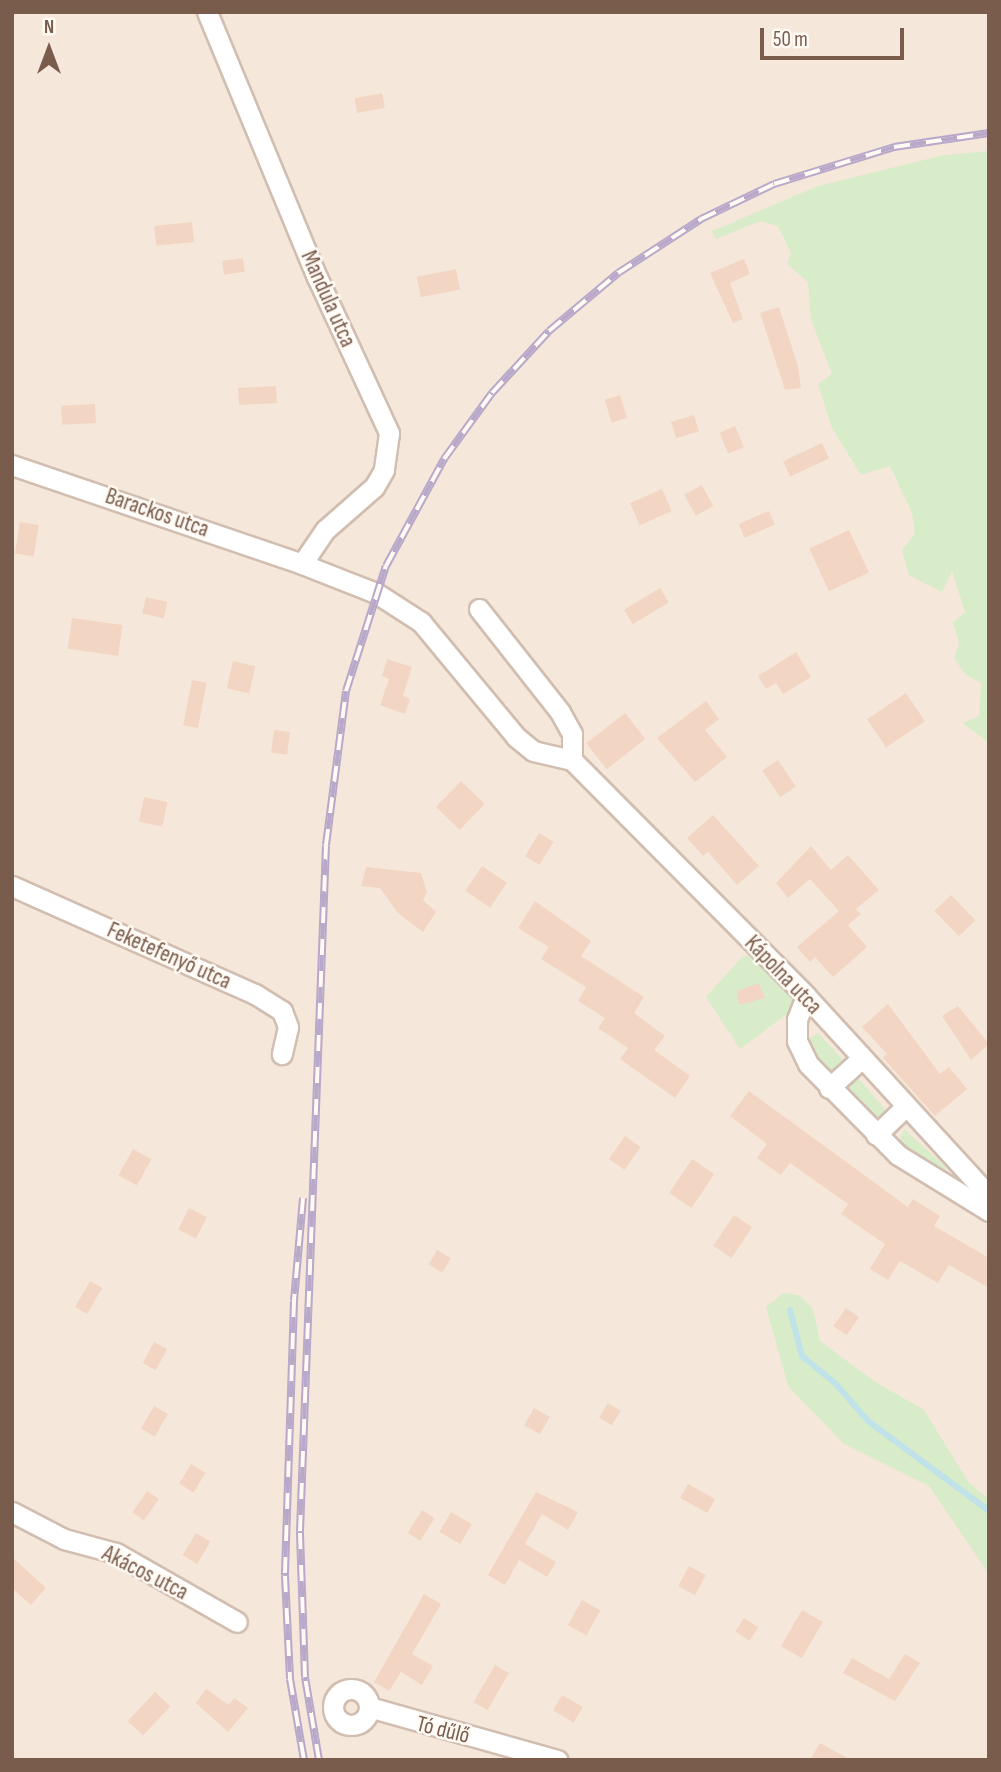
<!DOCTYPE html>
<html>
<head>
<meta charset="utf-8">
<style>
	body { margin:0 }
	#map { position:relative; width:1001px; height:1772px; overflow:hidden; background:#fdf6ec; font-family:"Sofia Sans Condensed",sans-serif }
	div>[style] { position:absolute }
	[style*='--x'] { left:calc(var(--x)*1px); top:calc(var(--y)*1px); width:calc(var(--w)*1px); rotate:calc(var(--a)*1deg) }
	.residential>* { inset:0; background:#f5e8da; transform-origin:0 0 }
	.green>* { inset:0; background:#d8ecc9 }
	.stream>* { height:6px; margin:-3px; padding:0 3px; transform-origin:3px; border-radius:3px; background:#bfe3e8 }
	.building>* { inset:0; background:#f3d5c3; transform-origin:0 0 }
	.roads { filter:drop-shadow(2px 0 #d1beb0) drop-shadow(-2px 0 #d1beb0) drop-shadow(0 2px #d1beb0) drop-shadow(0 -2px #d1beb0) }
	.street>* { height:19px; margin:-9.5px; padding:0 9.5px; transform-origin:9.5px; border-radius:9.5px; background:#fff }
	.street>.ring { margin:-9.5px; padding:0; box-sizing:content-box; background:none; border:19px solid #fff; border-radius:50% }
	.rail>* { height:8px; margin-top:-4px; transform-origin:0; background:repeating-linear-gradient(90deg,#fffaf3 0 16px,#b9a8c9 0 32px); box-sizing:border-box; border-block:2px solid #b9a8c9 }
	span { translate:-50% -50%; white-space:nowrap; text-align:center; line-height:1.15; -webkit-text-stroke:5px #fffaf3; paint-order:stroke }
	.street-label { font-size:23px; color:#7a5c4d }
	.frame { position:absolute; inset:0; border:14px solid #7a5c4d; pointer-events:none }
	.north { position:absolute; left:14px; top:14px; width:70px; height:70px; -webkit-text-stroke:5px #fffaf3; paint-order:stroke; rotate:0deg; font-size:19px; font-weight:700; line-height:28px; text-align:center; color:#7a5c4d }
	.north::after { content:''; display:block; margin:auto; width:24px; height:32px; background:#7a5c4d; clip-path:polygon(50% 0,100% 100%,50% 72%,0 100%) }
	.scale { position:absolute; left:760px; top:28px; width:144px; height:32px; box-sizing:border-box; border:4px solid #7a5c4d; border-top:0; padding-left:9px; font-size:21px; line-height:24px; white-space:nowrap; color:#7a5c4d; -webkit-text-stroke:5px #fffaf3; paint-order:stroke }
</style>
</head>
<body>
<div id="map">
	<div class="residential">
		<i style="left:12px;top:12px;width:977px;height:1748px"></i>
	</div>
	<div class="green">
		<i style="clip-path:polygon(989px 151px,989px 743px,963px 723px,979px 716px,981px 683px,966px 675px,954px 658px,959px 643px,953px 622px,965px 612px,952px 571px,942px 592px,909px 575px,902px 550px,915px 534px,912px 513px,890px 466px,861px 475px,832px 428px,818px 384px,832px 374px,811px 320px,808px 282px,787px 264px,791px 253px,778px 226px,760px 221px,716px 239px,712px 231px,818px 186px,944px 155px)"></i>
		<i style="clip-path:polygon(755px 955px,799px 1000px,787px 1014px,740px 1049px,706px 997px,743px 956px)"></i>
		<i style="clip-path:polygon(818px 1033px,846px 1063px,830px 1077px,810px 1057px,810px 1038px)"></i>
		<i style="clip-path:polygon(855px 1074px,887px 1112px,878px 1117px,857px 1105px,844px 1089px)"></i>
		<i style="clip-path:polygon(904px 1129px,947px 1168px,942px 1172px,902px 1149px,899px 1141px)"></i>
		<i style="clip-path:polygon(783px 1293px,799px 1295px,813px 1309px,820px 1341px,874px 1381px,924px 1410px,969px 1483px,989px 1499px,989px 1574px,929px 1486px,844px 1444px,788px 1386px,766px 1307px)"></i>
	</div>
	<div class="stream">
		<i style="--x:790;--y:1310;--w:48;--a:75.4"></i>
		<i style="--x:802;--y:1356;--w:43;--a:39.3"></i>
		<i style="--x:835;--y:1383;--w:50;--a:49"></i>
		<i style="--x:868;--y:1421;--w:151;--a:36.6"></i>
	</div>
	<div class="building">
		<i style="left:382px;top:93px;width:15px;height:28px;rotate:79deg"></i>
		<i style="left:192px;top:222px;width:20px;height:38px;rotate:84deg"></i>
		<i style="left:243px;top:258px;width:14px;height:21px;rotate:82deg"></i>
		<i style="clip-path:polygon(744px 259px,750px 274px,730px 283px,743px 319px,733px 323px,710px 273px)"></i>
		<i style="left:456px;top:269px;width:21px;height:40px;rotate:79deg"></i>
		<i style="clip-path:polygon(779px 307px,798px 366px,801px 388px,785px 390px,760px 313px)"></i>
		<i style="left:276px;top:386px;width:17px;height:38px;rotate:87deg"></i>
		<i style="left:620px;top:395px;width:24px;height:16px;rotate:73deg"></i>
		<i style="left:95px;top:404px;width:19px;height:34px;rotate:87deg"></i>
		<i style="left:694px;top:415px;width:17px;height:24px;rotate:73deg"></i>
		<i style="left:735px;top:426px;width:23px;height:17px;rotate:67deg"></i>
		<i style="left:822px;top:443px;width:17px;height:43px;rotate:65deg"></i>
		<i style="left:702px;top:485px;width:24px;height:20px;rotate:62deg"></i>
		<i style="left:662px;top:489px;width:24px;height:35px;rotate:66deg"></i>
		<i style="left:769px;top:511px;width:15px;height:33px;rotate:67deg"></i>
		<i style="left:20px;top:522px;width:19px;height:32px;rotate:9deg"></i>
		<i style="left:849px;top:530px;width:47px;height:44px;rotate:65deg"></i>
		<i style="left:660px;top:588px;width:17px;height:42px;rotate:59deg"></i>
		<i style="left:146px;top:597px;width:22px;height:17px;rotate:13deg"></i>
		<i style="left:72px;top:618px;width:51px;height:31px;rotate:8deg"></i>
		<i style="clip-path:polygon(796px 652px,811px 677px,783px 694px,776px 683px,766px 689px,758px 676px)"></i>
		<i style="clip-path:polygon(387px 659px,412px 667px,403px 696px,410px 699px,405px 714px,380px 705px,389px 679px,382px 676px)"></i>
		<i style="left:233px;top:661px;width:23px;height:28px;rotate:13deg"></i>
		<i style="left:192px;top:680px;width:15px;height:46px;rotate:11deg"></i>
		<i style="left:906px;top:693px;width:34px;height:47px;rotate:56deg"></i>
		<i style="clip-path:polygon(706px 701px,719px 719px,705px 730px,727px 757px,695px 782px,657px 738px)"></i>
		<i style="left:625px;top:713px;width:33px;height:49px;rotate:52deg"></i>
		<i style="left:274px;top:730px;width:16px;height:23px;rotate:7deg"></i>
		<i style="left:778px;top:760px;width:32px;height:19px;rotate:56deg"></i>
		<i style="left:461px;top:781px;width:33px;height:36px;rotate:44deg"></i>
		<i style="left:144px;top:797px;width:24px;height:25px;rotate:12deg"></i>
		<i style="clip-path:polygon(713px 815px,759px 866px,737px 885px,708px 852px,703px 856px,687px 838px)"></i>
		<i style="left:539px;top:833px;width:17px;height:27px;rotate:31deg"></i>
		<i style="clip-path:polygon(811px 846px,831px 870px,848px 855px,879px 890px,856px 909px,861px 914px,848px 925px,867px 947px,833px 977px,815px 957px,810px 962px,797px 947px,839px 911px,810px 879px,788px 898px,776px 883px)"></i>
		<i style="left:482px;top:866px;width:30px;height:30px;rotate:34deg"></i>
		<i style="clip-path:polygon(366px 867px,421px 873px,427px 892px,423px 900px,436px 912px,423px 932px,398px 913px,380px 888px,361px 886px)"></i>
		<i style="left:951px;top:895px;width:35px;height:23px;rotate:46deg"></i>
		<i style="clip-path:polygon(535px 901px,591px 941px,581px 956px,644px 997px,634px 1013px,665px 1036px,654px 1050px,690px 1076px,675px 1098px,620px 1059px,628px 1048px,598px 1028px,605px 1018px,578px 1001px,586px 987px,541px 959px,549px 947px,518px 928px)"></i>
		<i style="clip-path:polygon(759px 983px,765px 998px,739px 1005px,737px 991px)"></i>
		<i style="clip-path:polygon(888px 1004px,940px 1074px,949px 1067px,967px 1089px,935px 1116px,883px 1058px,887px 1054px,862px 1027px)"></i>
		<i style="clip-path:polygon(958px 1006px,989px 1044px,971px 1060px,942px 1016px)"></i>
		<i style="clip-path:polygon(749px 1091px,908px 1207px,913px 1199px,940px 1216px,934px 1226px,989px 1258px,989px 1288px,949px 1265px,938px 1283px,900px 1261px,888px 1280px,870px 1269px,885px 1244px,841px 1214px,848px 1204px,790px 1163px,781px 1175px,757px 1158px,767px 1144px,730px 1116px)"></i>
		<i style="left:625px;top:1136px;width:19px;height:28px;rotate:35deg"></i>
		<i style="left:133px;top:1149px;width:21px;height:30px;rotate:29deg"></i>
		<i style="left:692px;top:1159px;width:27px;height:41px;rotate:34deg"></i>
		<i style="left:189px;top:1208px;width:20px;height:24px;rotate:27deg"></i>
		<i style="left:734px;top:1215px;width:22px;height:37px;rotate:34deg"></i>
		<i style="left:437px;top:1250px;width:16px;height:17px;rotate:30deg"></i>
		<i style="left:90px;top:1281px;width:14px;height:30px;rotate:30deg"></i>
		<i style="left:846px;top:1308px;width:16px;height:22px;rotate:35deg"></i>
		<i style="left:154px;top:1342px;width:15px;height:24px;rotate:28deg"></i>
		<i style="left:608px;top:1403px;width:15px;height:17px;rotate:32deg"></i>
		<i style="left:154px;top:1406px;width:16px;height:26px;rotate:30deg"></i>
		<i style="left:534px;top:1408px;width:18px;height:20px;rotate:29deg"></i>
		<i style="left:191px;top:1464px;width:17px;height:23px;rotate:31deg"></i>
		<i style="left:688px;top:1484px;width:31px;height:16px;rotate:29deg"></i>
		<i style="left:147px;top:1491px;width:14px;height:26px;rotate:34deg"></i>
		<i style="clip-path:polygon(536px 1492px,578px 1512px,568px 1530px,542px 1514px,525px 1544px,556px 1562px,547px 1577px,519px 1560px,505px 1585px,488px 1575px)"></i>
		<i style="left:422px;top:1510px;width:15px;height:27px;rotate:32deg"></i>
		<i style="left:451px;top:1512px;width:24px;height:23px;rotate:30deg"></i>
		<i style="left:196px;top:1533px;width:17px;height:26px;rotate:31deg"></i>
		<i style="clip-path:polygon(12px 1557px,46px 1588px,31px 1605px,12px 1588px)"></i>
		<i style="left:689px;top:1566px;width:19px;height:23px;rotate:28deg"></i>
		<i style="clip-path:polygon(424px 1594px,441px 1604px,412px 1654px,433px 1666px,422px 1685px,401px 1672px,389px 1691px,374px 1682px)"></i>
		<i style="left:582px;top:1600px;width:21px;height:29px;rotate:29deg"></i>
		<i style="left:802px;top:1610px;width:24px;height:42px;rotate:30deg"></i>
		<i style="left:744px;top:1618px;width:17px;height:16px;rotate:33deg"></i>
		<i style="clip-path:polygon(905px 1654px,920px 1663px,895px 1701px,843px 1673px,852px 1658px,889px 1679px)"></i>
		<i style="left:495px;top:1665px;width:16px;height:43px;rotate:30deg"></i>
		<i style="clip-path:polygon(206px 1689px,229px 1705px,234px 1698px,248px 1708px,228px 1732px,196px 1703px)"></i>
		<i style="left:155px;top:1692px;width:21px;height:40px;rotate:43deg"></i>
		<i style="left:562px;top:1695px;width:24px;height:18px;rotate:30deg"></i>
		<i style="clip-path:polygon(820px 1743px,851px 1760px,810px 1760px)"></i>
	</div>
	<div class="roads">
		<div class="street">
			<i style="--x:207;--y:12;--w:287;--a:67.5"></i>
			<i style="--x:317;--y:277;--w:172;--a:65.2"></i>
			<i style="--x:389;--y:433;--w:37;--a:98"></i>
			<i style="--x:384;--y:470;--w:20;--a:120"></i>
			<i style="--x:374;--y:487;--w:65;--a:138.7"></i>
			<i style="--x:325;--y:530;--w:41;--a:124.1"></i>
			<i style="--x:12;--y:465;--w:306;--a:18.8"></i>
			<i style="--x:302;--y:564;--w:79;--a:21.4"></i>
			<i style="--x:376;--y:593;--w:54;--a:32.8"></i>
			<i style="--x:421;--y:622;--w:149;--a:50.4"></i>
			<i style="--x:516;--y:737;--w:22;--a:39"></i>
			<i style="--x:533;--y:751;--w:40;--a:13"></i>
			<i style="--x:572;--y:760;--w:332;--a:45.2"></i>
			<i style="--x:806;--y:996;--w:271;--a:47.5"></i>
			<i style="--x:479;--y:609;--w:131;--a:51.8"></i>
			<i style="--x:560;--y:712;--w:25;--a:61"></i>
			<i style="--x:572;--y:734;--w:26;--a:90"></i>
			<i style="--x:12;--y:886;--w:266;--a:24"></i>
			<i style="--x:255;--y:994;--w:32;--a:32"></i>
			<i style="--x:282;--y:1011;--w:17;--a:69"></i>
			<i style="--x:288;--y:1027;--w:28;--a:103"></i>
			<i style="--x:806;--y:996;--w:25;--a:111"></i>
			<i style="--x:797;--y:1019;--w:22;--a:90"></i>
			<i style="--x:797;--y:1041;--w:25;--a:64"></i>
			<i style="--x:808;--y:1064;--w:128;--a:45.3"></i>
			<i style="--x:898;--y:1155;--w:107;--a:31.6"></i>
			<i style="--x:829;--y:1088;--w:43;--a:-42.2"></i>
			<i style="--x:876;--y:1135;--w:40;--a:-44"></i>
			<i style="--x:12;--y:1512;--w:59;--a:27.4"></i>
			<i style="--x:64;--y:1539;--w:54;--a:15.1"></i>
			<i style="--x:116;--y:1553;--w:139;--a:29.7"></i>
			<i class="ring" style="left:333px;top:1689px;width:17px;height:17px"></i>
			<i style="--x:369;--y:1707;--w:196;--a:15.7"></i>
		</div>
	</div>
	<div class="rail">
		<i style="--x:303;--y:1198;--w:103;--a:95"></i>
		<i style="--x:294;--y:1301;--w:275;--a:91.9"></i>
		<i style="--x:285;--y:1576;--w:103;--a:87.2"></i>
		<i style="--x:290;--y:1679;--w:82;--a:80.2"></i>
		<i style="--x:319;--y:1760;--w:84;--a:-99.6"></i>
		<i style="--x:305;--y:1677;--w:146;--a:-92"></i>
		<i style="--x:300;--y:1531;--w:686;--a:-87.83"></i>
		<i style="--x:326;--y:845;--w:155;--a:-82.6"></i>
		<i style="--x:346;--y:691;--w:131;--a:-72.3"></i>
		<i style="--x:386;--y:566;--w:122;--a:-61.5"></i>
		<i style="--x:444;--y:459;--w:82;--a:-54"></i>
		<i style="--x:492;--y:393;--w:84;--a:-47.4"></i>
		<i style="--x:549;--y:331;--w:90;--a:-40"></i>
		<i style="--x:618;--y:273;--w:99;--a:-33"></i>
		<i style="--x:701;--y:219;--w:81;--a:-25.6"></i>
		<i style="--x:774;--y:184;--w:126;--a:-17.1"></i>
		<i style="--x:894;--y:147;--w:96;--a:-8.4"></i>
	</div>
	<div class="street-label">
		<span style="left:328px;top:299px;rotate:66deg">Mandula utca</span>
		<span style="left:157px;top:513px;rotate:19deg">Barackos utca</span>
		<span style="left:169px;top:956px;rotate:24deg">Feketefenyő utca</span>
		<span style="left:783px;top:975px;rotate:46deg">Kápolna utca</span>
		<span style="left:145px;top:1573px;rotate:27deg">Akácos utca</span>
		<span style="left:443px;top:1730px;rotate:14deg">Tó dűlő</span>
	</div>
	<div class="frame"></div>
	<div class="north">N</div>
	<div class="scale">50 m</div>
</div>
</body>
</html>
